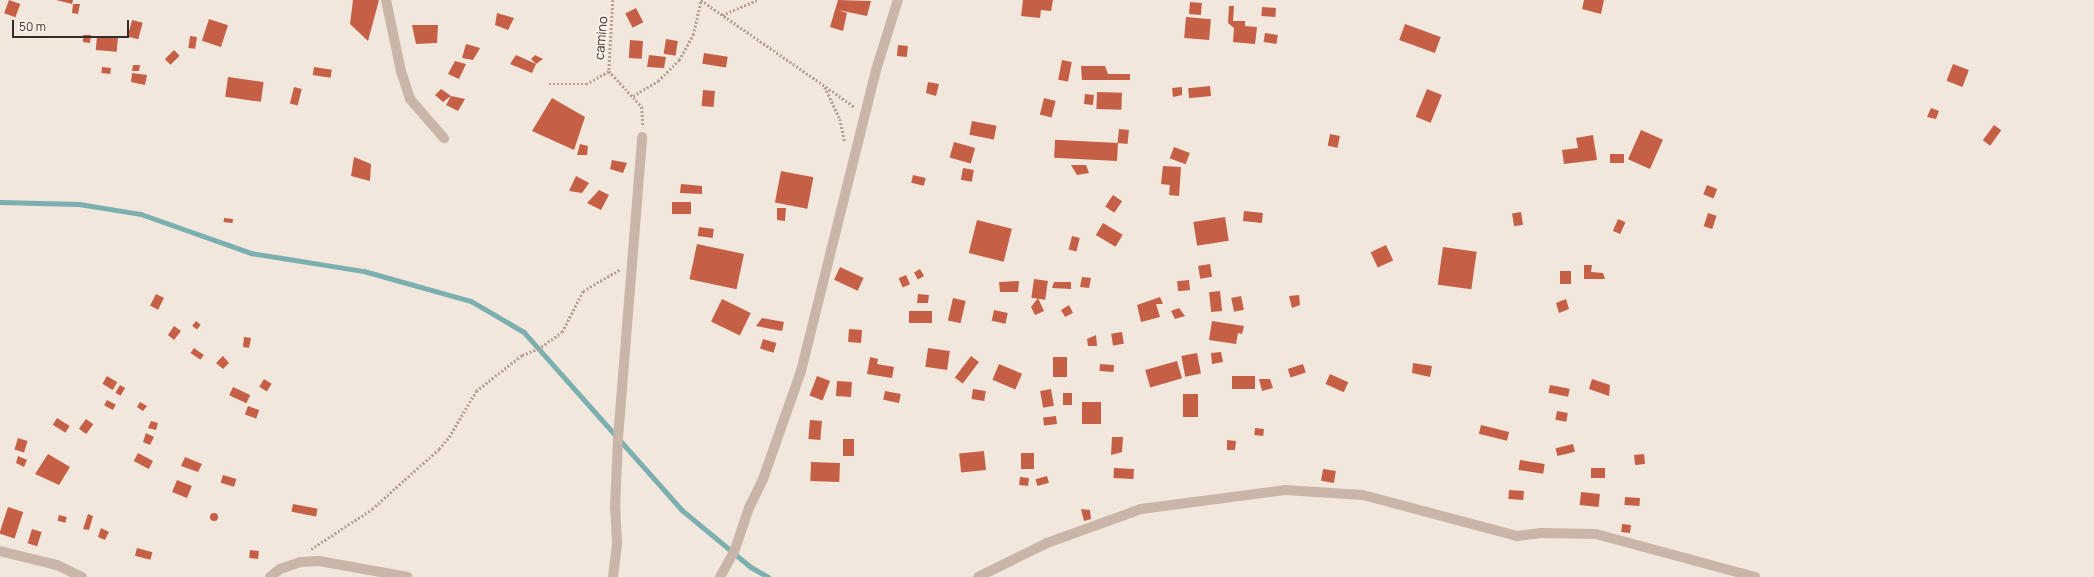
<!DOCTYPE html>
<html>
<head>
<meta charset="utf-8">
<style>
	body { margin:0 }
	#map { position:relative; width:2094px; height:577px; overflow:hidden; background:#f2e7dd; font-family:Manrope,sans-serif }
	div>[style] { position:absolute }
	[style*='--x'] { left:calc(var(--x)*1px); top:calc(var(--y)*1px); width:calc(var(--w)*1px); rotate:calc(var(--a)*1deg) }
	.stream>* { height:4.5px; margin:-2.25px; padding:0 2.25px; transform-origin:2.25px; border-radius:2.25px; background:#7cafaf }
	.building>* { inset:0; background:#c56047; transform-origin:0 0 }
	.round { border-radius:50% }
	.path>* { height:2.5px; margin-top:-1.25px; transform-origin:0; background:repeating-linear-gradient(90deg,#b6a093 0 2px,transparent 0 4px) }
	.minor>* { height:10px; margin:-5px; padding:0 5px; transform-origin:5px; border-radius:5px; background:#cab6a8 }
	span { translate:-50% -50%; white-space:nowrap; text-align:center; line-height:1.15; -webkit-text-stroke:4px #faf1e9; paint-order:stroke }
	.street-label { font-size:13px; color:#372c29 }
	.scale { position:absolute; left:12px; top:20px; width:117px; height:18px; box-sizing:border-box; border:2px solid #372c29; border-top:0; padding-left:5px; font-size:12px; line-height:14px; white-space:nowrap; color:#372c29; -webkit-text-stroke:3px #faf1e9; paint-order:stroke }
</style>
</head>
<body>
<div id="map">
	<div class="stream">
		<i style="--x:0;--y:202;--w:79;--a:1.5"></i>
		<i style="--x:79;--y:204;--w:63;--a:9.2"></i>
		<i style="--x:141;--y:214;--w:117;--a:19.5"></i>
		<i style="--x:251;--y:253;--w:114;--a:9.1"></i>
		<i style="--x:364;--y:271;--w:111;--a:15.7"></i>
		<i style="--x:471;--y:301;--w:61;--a:30.3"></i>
		<i style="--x:524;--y:332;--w:238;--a:48.4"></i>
		<i style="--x:682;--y:510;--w:89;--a:39.6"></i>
		<i style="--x:751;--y:567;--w:20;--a:30"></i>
	</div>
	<div class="building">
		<i style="left:9px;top:0;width:12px;height:14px;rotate:20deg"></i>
		<i style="clip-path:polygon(56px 0,73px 0,72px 4px)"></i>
		<i style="clip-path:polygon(353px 0,379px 0,368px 41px,350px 24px)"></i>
		<i style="clip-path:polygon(838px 0,871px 1px,867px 16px,838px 10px,847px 13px,843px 31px,830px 27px)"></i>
		<i style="clip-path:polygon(1023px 0,1053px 0,1051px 11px,1041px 10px,1040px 18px,1021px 16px)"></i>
		<i style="clip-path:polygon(1584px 0,1604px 0,1601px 14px,1582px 9px)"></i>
		<i style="left:1190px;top:2px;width:12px;height:12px;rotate:5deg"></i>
		<i style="clip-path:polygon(73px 4px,80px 4px,78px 14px,72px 13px)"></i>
		<i style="clip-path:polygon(1229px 6px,1234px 6px,1233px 21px,1245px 21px,1245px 26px,1257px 27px,1255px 44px,1233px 42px,1234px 28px,1228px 23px)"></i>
		<i style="left:1262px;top:7px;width:14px;height:9px;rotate:4deg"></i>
		<i style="left:636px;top:8px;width:16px;height:12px;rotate:63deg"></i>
		<i style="clip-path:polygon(497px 13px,514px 18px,508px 30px,495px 25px)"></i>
		<i style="left:1186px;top:17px;width:25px;height:21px;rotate:5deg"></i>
		<i style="left:209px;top:19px;width:20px;height:23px;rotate:18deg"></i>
		<i style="left:132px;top:20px;width:11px;height:17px;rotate:15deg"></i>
		<i style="left:1405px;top:24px;width:38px;height:17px;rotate:20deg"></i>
		<i style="clip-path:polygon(412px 25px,438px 25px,437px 43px,416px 44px)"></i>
		<i style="left:1265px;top:33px;width:13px;height:9px;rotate:9deg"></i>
		<i style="clip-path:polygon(83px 35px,91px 35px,90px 43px,83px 42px)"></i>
		<i style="left:97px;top:36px;width:21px;height:14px;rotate:5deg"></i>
		<i style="left:190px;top:36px;width:7px;height:12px;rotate:8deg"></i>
		<i style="left:666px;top:39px;width:12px;height:15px;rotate:9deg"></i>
		<i style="left:630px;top:40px;width:13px;height:18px;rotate:4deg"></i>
		<i style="clip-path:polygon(466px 44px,480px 48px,473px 60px,462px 58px)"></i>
		<i style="left:898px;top:45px;width:10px;height:11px;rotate:6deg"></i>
		<i style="left:174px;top:50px;width:8px;height:13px;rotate:45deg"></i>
		<i style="left:704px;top:53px;width:24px;height:11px;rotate:9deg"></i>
		<i style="clip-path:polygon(516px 55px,536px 64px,532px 73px,510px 64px)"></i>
		<i style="clip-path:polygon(535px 55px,543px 59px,536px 64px,531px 59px)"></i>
		<i style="clip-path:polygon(649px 55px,666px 57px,664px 68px,647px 67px)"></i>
		<i style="left:1062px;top:60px;width:10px;height:20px;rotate:11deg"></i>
		<i style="clip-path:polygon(455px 61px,466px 64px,459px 79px,448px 74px)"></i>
		<i style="left:1953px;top:64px;width:17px;height:18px;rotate:21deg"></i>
		<i style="clip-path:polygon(133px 65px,140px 65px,139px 71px,132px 71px)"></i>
		<i style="clip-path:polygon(1081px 66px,1105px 66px,1108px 74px,1130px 74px,1130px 80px,1082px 80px)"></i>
		<i style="left:102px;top:67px;width:9px;height:6px;rotate:6deg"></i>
		<i style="left:314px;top:67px;width:18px;height:8px;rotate:9deg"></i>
		<i style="clip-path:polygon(132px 73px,147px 75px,145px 85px,131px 82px)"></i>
		<i style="left:228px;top:77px;width:36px;height:20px;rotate:8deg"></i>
		<i style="clip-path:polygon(928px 82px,939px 84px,936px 96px,926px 93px)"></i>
		<i style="left:1210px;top:86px;width:10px;height:22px;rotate:84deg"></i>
		<i style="left:294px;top:87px;width:8px;height:17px;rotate:14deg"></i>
		<i style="clip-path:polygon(1182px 87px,1182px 95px,1173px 97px,1172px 88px)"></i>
		<i style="clip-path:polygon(441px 89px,451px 96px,465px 99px,458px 111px,446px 105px,451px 96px,443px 102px,435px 95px)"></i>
		<i style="left:1427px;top:89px;width:16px;height:30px;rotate:22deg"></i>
		<i style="left:703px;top:90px;width:12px;height:16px;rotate:5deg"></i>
		<i style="left:1097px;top:92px;width:25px;height:17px;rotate:2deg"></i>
		<i style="left:1085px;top:94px;width:9px;height:10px;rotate:6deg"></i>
		<i style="clip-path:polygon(552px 98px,585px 117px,574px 150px,532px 131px)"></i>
		<i style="left:1044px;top:98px;width:12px;height:17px;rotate:14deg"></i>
		<i style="clip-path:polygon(1931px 108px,1939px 111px,1936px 119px,1927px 117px)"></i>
		<i style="left:972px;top:121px;width:25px;height:14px;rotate:11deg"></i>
		<i style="left:1994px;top:125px;width:9px;height:19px;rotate:36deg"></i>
		<i style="left:1119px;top:129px;width:10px;height:14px;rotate:6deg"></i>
		<i style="left:1641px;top:130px;width:24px;height:32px;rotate:24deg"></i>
		<i style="left:1330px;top:134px;width:10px;height:12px;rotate:11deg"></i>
		<i style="clip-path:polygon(1593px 135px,1597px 160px,1564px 164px,1562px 150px,1578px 148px,1576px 138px)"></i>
		<i style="left:954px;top:142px;width:22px;height:16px;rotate:16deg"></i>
		<i style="left:1118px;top:143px;width:18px;height:63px;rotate:93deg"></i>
		<i style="clip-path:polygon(580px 144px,588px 146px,587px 155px,577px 155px)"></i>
		<i style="left:1174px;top:147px;width:17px;height:12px;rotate:21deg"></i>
		<i style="left:1610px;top:154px;width:14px;height:9px"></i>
		<i style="clip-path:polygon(354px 157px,371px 164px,370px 181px,351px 176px)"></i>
		<i style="clip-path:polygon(612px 160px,627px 163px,623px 173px,610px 169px)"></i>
		<i style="clip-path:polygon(1071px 165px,1086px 165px,1089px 173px,1077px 175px)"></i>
		<i style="clip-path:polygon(1163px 166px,1181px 167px,1179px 196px,1169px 195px,1170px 185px,1161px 184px)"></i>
		<i style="left:963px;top:168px;width:11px;height:12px;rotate:10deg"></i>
		<i style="left:781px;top:171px;width:33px;height:32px;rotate:11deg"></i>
		<i style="left:913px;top:175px;width:13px;height:8px;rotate:13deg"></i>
		<i style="clip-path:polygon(576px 176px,589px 183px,582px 193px,569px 191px)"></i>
		<i style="clip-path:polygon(681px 184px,702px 186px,702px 194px,680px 193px)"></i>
		<i style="left:1707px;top:185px;width:11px;height:10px;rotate:22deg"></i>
		<i style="clip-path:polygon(599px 190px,609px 195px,601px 210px,587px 203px)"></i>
		<i style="left:1113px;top:195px;width:11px;height:14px;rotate:34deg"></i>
		<i style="left:672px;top:202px;width:19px;height:12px"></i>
		<i style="clip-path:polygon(777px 208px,786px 208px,785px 221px,777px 220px)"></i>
		<i style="left:1244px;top:211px;width:19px;height:10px;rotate:6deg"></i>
		<i style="left:1521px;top:212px;width:13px;height:9px;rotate:81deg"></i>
		<i style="left:1708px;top:213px;width:9px;height:14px;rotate:18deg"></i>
		<i style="left:1225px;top:217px;width:24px;height:32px;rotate:81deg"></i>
		<i style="left:224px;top:218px;width:9px;height:4px;rotate:6deg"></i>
		<i style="left:1618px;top:219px;width:8px;height:13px;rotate:23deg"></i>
		<i style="left:977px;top:220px;width:36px;height:34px;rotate:14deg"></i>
		<i style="left:1103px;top:223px;width:23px;height:14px;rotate:31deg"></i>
		<i style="left:699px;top:227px;width:15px;height:9px;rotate:8deg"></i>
		<i style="left:1072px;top:236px;width:8px;height:14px;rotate:14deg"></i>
		<i style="left:697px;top:244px;width:48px;height:36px;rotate:12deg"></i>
		<i style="left:1386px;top:245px;width:17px;height:17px;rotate:65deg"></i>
		<i style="left:1443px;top:247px;width:34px;height:38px;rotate:8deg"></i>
		<i style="left:1210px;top:264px;width:13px;height:12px;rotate:81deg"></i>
		<i style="clip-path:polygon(1584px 265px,1592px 265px,1591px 272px,1603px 273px,1605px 279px,1584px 279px)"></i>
		<i style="left:840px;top:267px;width:26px;height:14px;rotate:25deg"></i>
		<i style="left:920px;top:269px;width:8px;height:7px;rotate:60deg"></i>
		<i style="left:1560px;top:271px;width:11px;height:13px"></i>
		<i style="left:906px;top:275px;width:10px;height:8px;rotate:66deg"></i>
		<i style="clip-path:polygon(1082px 277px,1091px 278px,1089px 288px,1080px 287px)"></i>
		<i style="left:1034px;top:279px;width:14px;height:19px;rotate:8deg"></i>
		<i style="left:1189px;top:280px;width:10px;height:12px;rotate:84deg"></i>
		<i style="clip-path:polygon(1019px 281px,1018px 292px,1000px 292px,999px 282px)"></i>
		<i style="clip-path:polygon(1054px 282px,1071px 282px,1071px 289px,1052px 288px)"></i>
		<i style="left:1220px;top:291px;width:20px;height:11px;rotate:84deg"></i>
		<i style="left:156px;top:294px;width:9px;height:13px;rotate:27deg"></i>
		<i style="clip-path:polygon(918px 294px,929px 295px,928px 303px,917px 303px)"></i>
		<i style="clip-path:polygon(1299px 295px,1300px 305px,1292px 308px,1289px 296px)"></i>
		<i style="left:1241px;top:296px;width:14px;height:10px;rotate:78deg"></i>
		<i style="clip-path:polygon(1160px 297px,1163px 304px,1156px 304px,1160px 317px,1141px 322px,1137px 305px)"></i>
		<i style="left:953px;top:298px;width:13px;height:23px;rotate:13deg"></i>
		<i style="clip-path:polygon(1038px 298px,1044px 311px,1035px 315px,1031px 307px)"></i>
		<i style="left:722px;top:299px;width:32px;height:25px;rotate:26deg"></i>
		<i style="clip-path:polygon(1566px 299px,1569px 309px,1559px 313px,1556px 303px)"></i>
		<i style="clip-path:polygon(1069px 305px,1073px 313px,1065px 317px,1061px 310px)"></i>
		<i style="clip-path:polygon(1179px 308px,1185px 316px,1175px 319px,1171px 311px)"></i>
		<i style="left:994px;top:310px;width:14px;height:11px;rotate:12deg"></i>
		<i style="left:932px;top:311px;width:12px;height:23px;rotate:90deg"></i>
		<i style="clip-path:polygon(762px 318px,784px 322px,782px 331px,756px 326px)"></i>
		<i style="left:196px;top:321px;width:6px;height:6px;rotate:39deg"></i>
		<i style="clip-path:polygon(1212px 321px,1244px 326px,1242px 334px,1238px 333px,1236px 344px,1209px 340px)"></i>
		<i style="clip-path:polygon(174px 326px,181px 331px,174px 340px,168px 335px)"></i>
		<i style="left:849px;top:329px;width:13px;height:13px;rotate:4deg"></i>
		<i style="left:1122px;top:332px;width:12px;height:11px;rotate:81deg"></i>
		<i style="clip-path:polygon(1096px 335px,1097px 346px,1088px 346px,1087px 339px)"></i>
		<i style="clip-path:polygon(244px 337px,251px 338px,249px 348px,243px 347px)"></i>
		<i style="left:763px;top:339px;width:14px;height:10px;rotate:17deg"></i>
		<i style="left:194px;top:348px;width:12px;height:6px;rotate:35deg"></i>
		<i style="left:928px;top:348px;width:22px;height:19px;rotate:8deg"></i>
		<i style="clip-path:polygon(1221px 352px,1223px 362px,1212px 364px,1211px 353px)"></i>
		<i style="left:1197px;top:353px;width:21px;height:16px;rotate:79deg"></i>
		<i style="clip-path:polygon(223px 356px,229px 363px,223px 369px,216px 363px)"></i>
		<i style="left:971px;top:356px;width:10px;height:27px;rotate:37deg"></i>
		<i style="clip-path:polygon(870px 357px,878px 359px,877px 364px,894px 367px,892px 378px,867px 374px)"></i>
		<i style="left:1053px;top:357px;width:14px;height:20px"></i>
		<i style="left:1177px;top:361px;width:18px;height:33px;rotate:74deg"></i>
		<i style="clip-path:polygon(1413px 363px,1432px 366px,1430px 377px,1412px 373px)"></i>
		<i style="left:999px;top:364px;width:25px;height:17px;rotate:23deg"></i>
		<i style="left:1100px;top:364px;width:14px;height:7px;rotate:4deg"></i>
		<i style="left:1303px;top:364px;width:9px;height:16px;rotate:72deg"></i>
		<i style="left:1330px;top:374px;width:20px;height:11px;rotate:24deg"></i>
		<i style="left:107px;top:376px;width:12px;height:9px;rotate:31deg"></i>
		<i style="left:817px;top:376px;width:14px;height:21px;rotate:21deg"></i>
		<i style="left:1232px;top:376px;width:23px;height:13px"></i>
		<i style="left:264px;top:379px;width:9px;height:9px;rotate:32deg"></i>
		<i style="clip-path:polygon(1259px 379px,1270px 379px,1273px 388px,1262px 391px)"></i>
		<i style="clip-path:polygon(1592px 379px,1610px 385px,1609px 396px,1589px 389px)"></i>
		<i style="left:837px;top:381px;width:15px;height:15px;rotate:4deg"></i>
		<i style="left:120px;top:385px;width:6px;height:9px;rotate:31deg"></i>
		<i style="left:1550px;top:385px;width:20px;height:8px;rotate:11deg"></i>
		<i style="left:233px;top:387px;width:19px;height:9px;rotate:25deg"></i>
		<i style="left:973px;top:389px;width:13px;height:10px;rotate:9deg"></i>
		<i style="left:1051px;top:389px;width:17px;height:11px;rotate:80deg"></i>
		<i style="left:885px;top:391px;width:16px;height:9px;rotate:11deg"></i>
		<i style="left:1063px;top:393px;width:9px;height:12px"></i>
		<i style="left:1183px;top:394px;width:15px;height:23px"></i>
		<i style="left:107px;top:400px;width:10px;height:6px;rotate:29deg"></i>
		<i style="clip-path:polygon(140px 402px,147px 406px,143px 411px,137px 407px)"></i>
		<i style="left:1082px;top:402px;width:19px;height:22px"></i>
		<i style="left:248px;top:406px;width:12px;height:9px;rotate:20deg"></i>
		<i style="left:1557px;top:411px;width:11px;height:9px;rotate:10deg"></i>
		<i style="left:1056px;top:416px;width:8px;height:13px;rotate:83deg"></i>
		<i style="left:57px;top:418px;width:15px;height:8px;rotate:32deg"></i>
		<i style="left:86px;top:419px;width:9px;height:12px;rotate:36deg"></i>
		<i style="left:810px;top:420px;width:12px;height:19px;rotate:5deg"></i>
		<i style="clip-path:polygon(151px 421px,158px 423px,156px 430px,148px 428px)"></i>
		<i style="left:1481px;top:425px;width:29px;height:9px;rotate:14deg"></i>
		<i style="left:1255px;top:428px;width:9px;height:7px;rotate:6deg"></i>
		<i style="clip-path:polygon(146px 433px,154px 437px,150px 445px,143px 442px)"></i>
		<i style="clip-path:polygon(1112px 437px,1123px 437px,1122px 452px,1111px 455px)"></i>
		<i style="left:18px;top:438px;width:10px;height:12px;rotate:17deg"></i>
		<i style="left:843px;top:439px;width:11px;height:17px"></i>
		<i style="clip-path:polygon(1227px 440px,1236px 441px,1235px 450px,1227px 450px)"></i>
		<i style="left:1573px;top:444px;width:8px;height:18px;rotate:76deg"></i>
		<i style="left:984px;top:451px;width:19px;height:25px;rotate:84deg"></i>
		<i style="left:138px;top:453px;width:17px;height:9px;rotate:28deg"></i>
		<i style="left:1021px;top:453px;width:13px;height:16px"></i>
		<i style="clip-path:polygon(48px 454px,70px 467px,59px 485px,35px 474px)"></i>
		<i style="left:1644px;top:454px;width:10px;height:10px;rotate:84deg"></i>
		<i style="clip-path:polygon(18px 456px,27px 460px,24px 467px,16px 463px)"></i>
		<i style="clip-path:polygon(185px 457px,202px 464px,198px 472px,181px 466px)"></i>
		<i style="left:1520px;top:460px;width:25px;height:10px;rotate:9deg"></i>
		<i style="left:811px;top:462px;width:29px;height:19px;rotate:2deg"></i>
		<i style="left:1114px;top:468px;width:20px;height:10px;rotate:3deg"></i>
		<i style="left:1591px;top:468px;width:14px;height:10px"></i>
		<i style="left:1323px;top:469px;width:13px;height:12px;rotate:9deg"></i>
		<i style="left:223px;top:475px;width:14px;height:8px;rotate:17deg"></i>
		<i style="left:1047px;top:476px;width:7px;height:12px;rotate:74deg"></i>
		<i style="left:1020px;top:477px;width:9px;height:8px;rotate:6deg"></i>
		<i style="left:177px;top:480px;width:16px;height:13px;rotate:22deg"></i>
		<i style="left:1509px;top:490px;width:15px;height:9px;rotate:4deg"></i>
		<i style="left:1581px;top:492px;width:19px;height:13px;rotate:6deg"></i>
		<i style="left:1625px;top:497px;width:15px;height:8px;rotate:4deg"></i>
		<i style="left:293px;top:504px;width:25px;height:8px;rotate:11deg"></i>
		<i style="left:8px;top:507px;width:16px;height:28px;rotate:18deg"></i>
		<i style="clip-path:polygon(1081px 509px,1090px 510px,1091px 519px,1084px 521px)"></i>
		<i class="round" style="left:210px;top:513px;width:8px;height:8px"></i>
		<i style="clip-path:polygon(88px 514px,93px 516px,89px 530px,83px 529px)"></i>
		<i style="left:59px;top:515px;width:8px;height:6px;rotate:14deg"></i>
		<i style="left:1622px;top:524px;width:9px;height:8px;rotate:6deg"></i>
		<i style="clip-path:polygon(101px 528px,109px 532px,105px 540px,98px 537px)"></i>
		<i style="left:32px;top:529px;width:10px;height:15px;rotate:17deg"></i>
		<i style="left:137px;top:548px;width:16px;height:8px;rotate:15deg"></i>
		<i style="left:250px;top:550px;width:9px;height:8px;rotate:6deg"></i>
	</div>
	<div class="path">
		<i style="--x:613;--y:0;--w:71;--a:93.2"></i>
		<i style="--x:609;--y:71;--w:49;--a:47.5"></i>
		<i style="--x:642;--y:107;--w:20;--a:87"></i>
		<i style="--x:701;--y:0;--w:188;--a:34.8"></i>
		<i style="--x:722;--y:15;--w:39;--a:-23"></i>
		<i style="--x:549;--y:84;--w:37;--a:0"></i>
		<i style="--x:586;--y:84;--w:26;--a:-29"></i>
		<i style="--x:825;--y:87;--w:35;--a:65"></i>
		<i style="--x:840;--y:119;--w:24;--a:78"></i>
		<i style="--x:633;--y:96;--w:29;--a:-31"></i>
		<i style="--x:658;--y:81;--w:30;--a:-45"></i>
		<i style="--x:679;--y:60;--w:29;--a:-61"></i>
		<i style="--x:693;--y:35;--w:36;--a:-77"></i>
		<i style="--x:311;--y:549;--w:73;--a:-33.3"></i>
		<i style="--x:372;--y:509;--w:90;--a:-41.8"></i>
		<i style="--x:439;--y:449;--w:16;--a:-50"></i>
		<i style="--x:449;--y:437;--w:53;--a:-59.6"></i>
		<i style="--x:476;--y:391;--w:58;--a:-38"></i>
		<i style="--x:522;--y:355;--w:17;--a:-21"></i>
		<i style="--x:538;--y:349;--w:29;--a:-35"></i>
		<i style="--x:562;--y:332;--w:46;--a:-62.9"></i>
		<i style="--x:583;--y:291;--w:42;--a:-30.3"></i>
	</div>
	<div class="minor">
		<i style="--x:386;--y:0;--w:73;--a:78.1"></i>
		<i style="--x:401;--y:71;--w:29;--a:72"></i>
		<i style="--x:410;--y:99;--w:52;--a:48.9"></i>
		<i style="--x:0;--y:551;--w:59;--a:13.8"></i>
		<i style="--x:57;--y:565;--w:28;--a:26"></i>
		<i style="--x:270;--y:577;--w:13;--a:-39"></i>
		<i style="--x:280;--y:569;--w:21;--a:-19"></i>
		<i style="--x:300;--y:562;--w:19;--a:-3"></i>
		<i style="--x:319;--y:561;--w:90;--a:10.2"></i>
		<i style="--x:613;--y:577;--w:35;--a:-83"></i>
		<i style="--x:617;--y:542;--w:33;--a:-93"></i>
		<i style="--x:615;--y:509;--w:71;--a:-87.6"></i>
		<i style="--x:618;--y:438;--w:302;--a:-85.4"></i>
		<i style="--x:720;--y:577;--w:29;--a:-61"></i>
		<i style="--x:734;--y:552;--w:46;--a:-71.2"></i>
		<i style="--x:749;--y:508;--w:32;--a:-64"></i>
		<i style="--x:763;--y:479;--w:114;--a:-70.6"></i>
		<i style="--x:801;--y:371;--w:310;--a:-76"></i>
		<i style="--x:876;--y:70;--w:73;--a:-72.6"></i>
		<i style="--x:978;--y:577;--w:77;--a:-26.2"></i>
		<i style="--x:1047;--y:543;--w:100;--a:-19.9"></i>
		<i style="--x:1141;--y:509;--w:145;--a:-7.5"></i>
		<i style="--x:1285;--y:490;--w:78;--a:3.7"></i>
		<i style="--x:1363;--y:495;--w:159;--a:14.9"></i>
		<i style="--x:1517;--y:536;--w:24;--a:-7"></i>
		<i style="--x:1541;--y:533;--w:55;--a:1"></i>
		<i style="--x:1596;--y:534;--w:165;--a:15.1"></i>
	</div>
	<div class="street-label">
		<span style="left:601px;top:38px;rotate:-85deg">camino</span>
	</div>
	<div class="scale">50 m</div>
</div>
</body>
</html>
